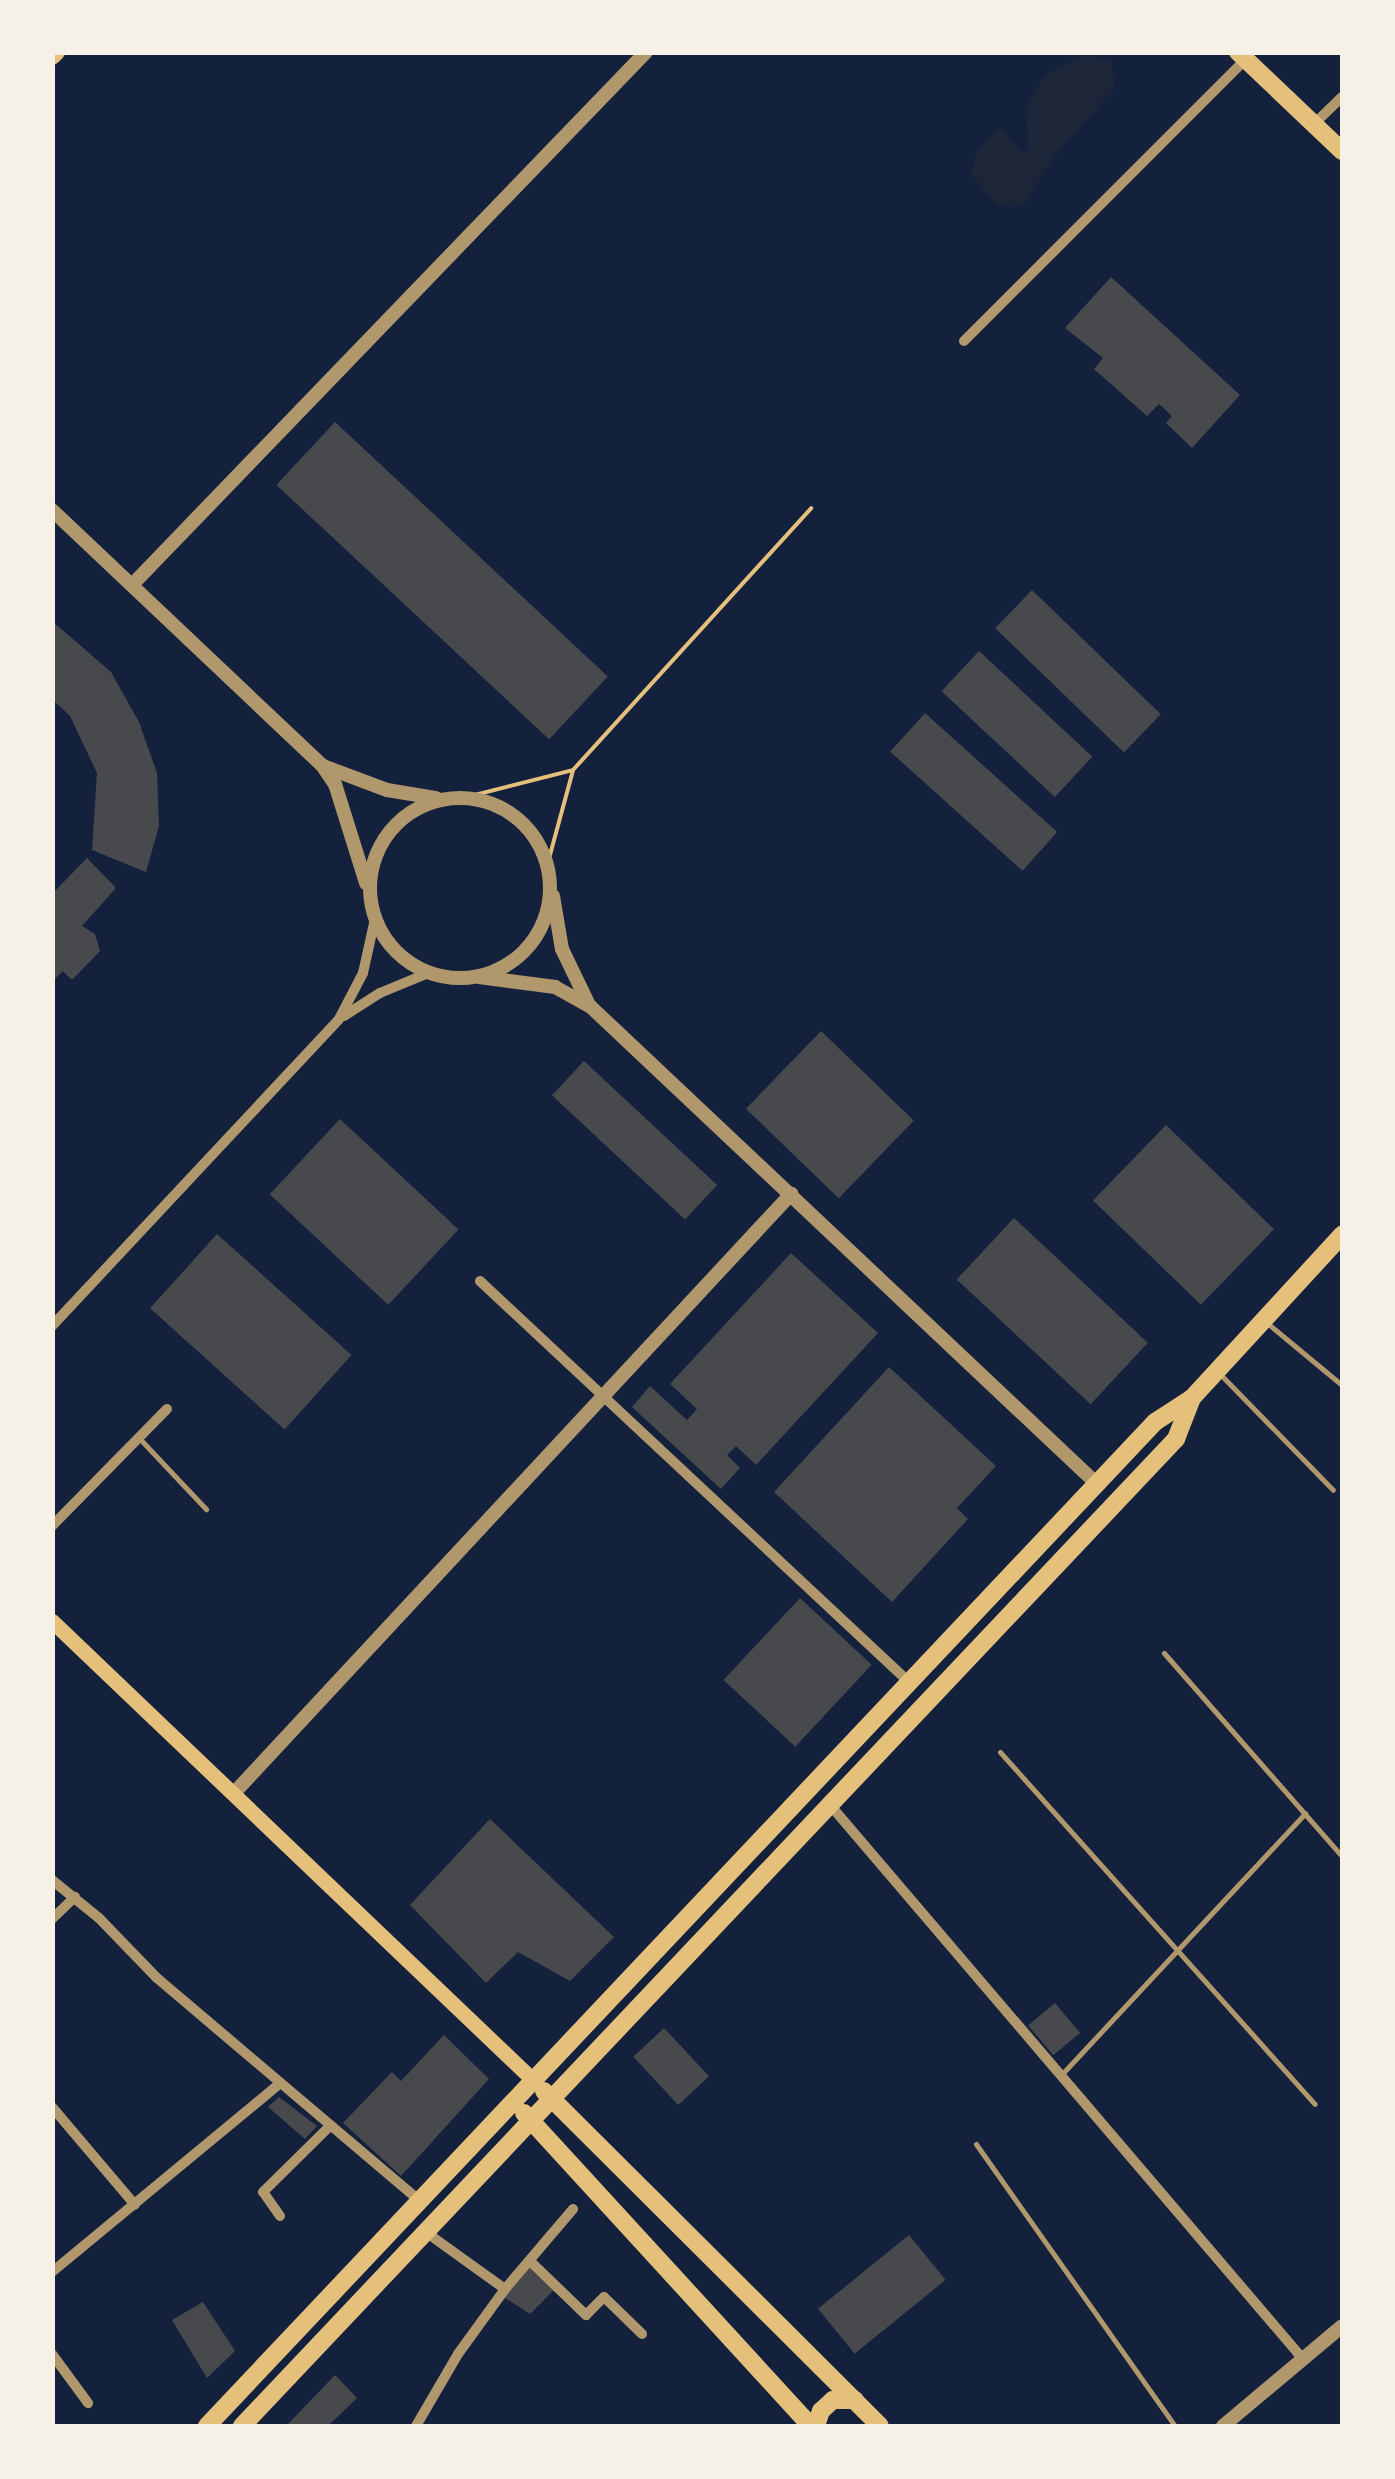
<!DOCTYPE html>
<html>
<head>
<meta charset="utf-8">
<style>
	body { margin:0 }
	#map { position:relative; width:1395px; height:2479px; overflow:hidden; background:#14213d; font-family:Figtree,sans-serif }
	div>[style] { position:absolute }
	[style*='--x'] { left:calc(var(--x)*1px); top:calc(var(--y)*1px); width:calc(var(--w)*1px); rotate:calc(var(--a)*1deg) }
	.green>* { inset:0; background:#1d2539 }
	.building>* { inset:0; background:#48494c; transform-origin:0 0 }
	.path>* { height:4px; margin:-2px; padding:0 2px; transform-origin:2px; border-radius:2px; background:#e5c07b }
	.service>* { height:5px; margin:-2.5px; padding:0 2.5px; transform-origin:2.5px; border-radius:2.5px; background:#b1986c }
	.minor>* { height:10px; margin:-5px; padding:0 5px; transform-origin:5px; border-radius:5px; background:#b1986c }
	.tertiary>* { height:14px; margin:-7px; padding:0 7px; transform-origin:7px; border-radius:7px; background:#b1986c }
	.tertiary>.ring { margin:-7px; padding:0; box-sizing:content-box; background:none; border:14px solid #b1986c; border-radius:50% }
	.secondary>* { height:15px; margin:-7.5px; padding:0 7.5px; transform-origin:7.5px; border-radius:7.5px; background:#e5c07b }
	.primary>* { height:18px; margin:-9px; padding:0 9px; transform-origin:9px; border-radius:9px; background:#e5c07b }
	span { translate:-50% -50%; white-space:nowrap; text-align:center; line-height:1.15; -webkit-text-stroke:8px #f6f1e7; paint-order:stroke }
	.frame { position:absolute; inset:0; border:55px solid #f6f1e7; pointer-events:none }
</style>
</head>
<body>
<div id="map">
	<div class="green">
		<i style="clip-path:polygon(1086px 54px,1111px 61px,1115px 88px,1054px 157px,1025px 202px,1011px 208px,997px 204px,971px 175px,977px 150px,999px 127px,1023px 153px,1028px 149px,1027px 105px,1045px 75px)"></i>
	</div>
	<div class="building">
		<i style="clip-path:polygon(1111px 277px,1240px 395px,1192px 448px,1166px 423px,1172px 416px,1159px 404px,1147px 416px,1094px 369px,1103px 358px,1065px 328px)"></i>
		<i style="left:335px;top:422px;width:373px;height:86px;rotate:43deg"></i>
		<i style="left:1032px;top:590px;width:179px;height:53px;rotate:44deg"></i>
		<i style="clip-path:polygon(52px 621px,111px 672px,139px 722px,157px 773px,159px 826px,146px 872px,92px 850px,97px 773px,70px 716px,52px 699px)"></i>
		<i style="left:979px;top:651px;width:155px;height:55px;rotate:43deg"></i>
		<i style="left:925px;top:713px;width:178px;height:52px;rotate:42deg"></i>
		<i style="clip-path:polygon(87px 858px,116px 888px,82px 926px,95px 934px,100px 951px,72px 980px,63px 971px,52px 982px,52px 894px)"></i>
		<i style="left:821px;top:1031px;width:129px;height:108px;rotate:44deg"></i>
		<i style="left:584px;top:1061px;width:182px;height:47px;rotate:43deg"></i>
		<i style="left:340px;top:1119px;width:162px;height:103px;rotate:43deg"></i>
		<i style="left:1166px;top:1125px;width:150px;height:105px;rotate:44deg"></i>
		<i style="left:1014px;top:1218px;width:183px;height:84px;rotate:43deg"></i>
		<i style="left:217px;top:1234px;width:181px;height:100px;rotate:42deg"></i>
		<i style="clip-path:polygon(791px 1253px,878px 1333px,756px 1465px,736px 1446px,727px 1455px,740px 1468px,721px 1489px,632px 1407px,650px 1386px,687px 1420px,697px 1409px,670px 1384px)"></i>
		<i style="clip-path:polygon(889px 1367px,996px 1466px,957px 1508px,968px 1519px,892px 1602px,774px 1492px)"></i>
		<i style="left:800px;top:1598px;width:98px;height:112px;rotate:43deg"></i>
		<i style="clip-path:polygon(490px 1819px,614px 1937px,570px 1981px,518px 1952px,486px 1983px,410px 1905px)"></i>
		<i style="left:1055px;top:2003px;width:39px;height:35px;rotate:50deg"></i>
		<i style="left:664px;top:2028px;width:66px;height:42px;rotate:47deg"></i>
		<i style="clip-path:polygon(444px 2035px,489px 2079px,401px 2176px,343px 2123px,392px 2072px,401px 2081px)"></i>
		<i style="clip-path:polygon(279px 2097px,317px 2126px,305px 2139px,268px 2107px)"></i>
		<i style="left:909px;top:2235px;width:58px;height:117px;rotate:51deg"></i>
		<i style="clip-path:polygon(530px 2263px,556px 2288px,530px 2314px,502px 2296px)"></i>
		<i style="clip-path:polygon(203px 2302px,235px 2351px,207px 2378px,172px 2320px)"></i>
		<i style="clip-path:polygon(335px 2375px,357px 2398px,328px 2426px,286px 2426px)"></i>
	</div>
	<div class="path">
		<i style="--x:467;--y:797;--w:109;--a:-14.3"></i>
		<i style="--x:547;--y:866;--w:99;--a:-74.8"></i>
		<i style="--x:573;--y:770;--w:354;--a:-47.7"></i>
	</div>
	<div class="service">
		<i style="--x:1266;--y:1322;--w:99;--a:39.7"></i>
		<i style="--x:1219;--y:1373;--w:163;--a:45.7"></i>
		<i style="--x:139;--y:1438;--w:98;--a:46.7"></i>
		<i style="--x:1164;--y:1653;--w:270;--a:48.8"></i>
		<i style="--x:1000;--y:1752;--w:472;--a:48.2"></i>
		<i style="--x:1061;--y:2075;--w:358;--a:-47"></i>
		<i style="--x:976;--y:2144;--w:345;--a:54.8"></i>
	</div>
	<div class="minor">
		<i style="--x:1314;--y:124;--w:39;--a:-44"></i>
		<i style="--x:964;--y:341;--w:397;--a:-45"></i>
		<i style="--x:344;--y:1016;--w:43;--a:-32.6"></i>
		<i style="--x:380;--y:993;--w:52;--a:-22.6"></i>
		<i style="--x:480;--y:1281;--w:589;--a:43.07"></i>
		<i style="--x:52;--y:1326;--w:420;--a:-46.9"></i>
		<i style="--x:339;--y:1019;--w:52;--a:-62.4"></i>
		<i style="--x:363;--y:973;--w:55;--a:-77.5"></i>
		<i style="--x:52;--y:1526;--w:164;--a:-45.5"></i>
		<i style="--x:831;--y:1806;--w:727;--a:49.52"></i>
		<i style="--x:52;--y:1880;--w:60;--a:39"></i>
		<i style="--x:99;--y:1918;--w:83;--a:46"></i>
		<i style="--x:157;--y:1978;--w:343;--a:40.3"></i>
		<i style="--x:52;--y:1919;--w:32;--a:-44"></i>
		<i style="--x:52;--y:2107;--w:128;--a:49.7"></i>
		<i style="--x:280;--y:2216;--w:29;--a:-125"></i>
		<i style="--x:263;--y:2192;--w:94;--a:-44.6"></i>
		<i style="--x:530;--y:2261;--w:78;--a:44"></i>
		<i style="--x:586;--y:2315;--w:25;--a:-45"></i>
		<i style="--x:604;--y:2297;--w:53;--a:44.2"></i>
		<i style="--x:52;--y:2272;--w:295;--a:-39.6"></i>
		<i style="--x:505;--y:2289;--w:105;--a:-49.6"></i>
		<i style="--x:52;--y:2354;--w:61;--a:53.7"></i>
		<i style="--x:416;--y:2426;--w:83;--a:-59.7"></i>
		<i style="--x:458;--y:2354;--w:80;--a:-54.1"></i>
		<i style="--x:505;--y:2289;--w:96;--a:-144.3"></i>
	</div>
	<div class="tertiary">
		<i style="--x:52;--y:510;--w:371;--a:43.4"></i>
		<i style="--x:322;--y:765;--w:23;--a:56"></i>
		<i style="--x:335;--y:784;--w:104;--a:72.6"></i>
		<i style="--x:132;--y:585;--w:740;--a:-46.04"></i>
		<i style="--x:323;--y:766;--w:68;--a:20.6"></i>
		<i style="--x:387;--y:790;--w:50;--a:9.3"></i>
		<i class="ring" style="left:370px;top:798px;width:166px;height:166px"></i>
		<i style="--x:553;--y:896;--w:54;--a:80.4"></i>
		<i style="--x:562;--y:949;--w:60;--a:64.3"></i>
		<i style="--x:479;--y:977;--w:77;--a:7.5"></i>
		<i style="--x:555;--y:987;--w:41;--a:29.1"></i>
		<i style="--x:591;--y:1007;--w:695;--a:43.31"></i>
		<i style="--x:235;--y:1792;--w:817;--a:-47.08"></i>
		<i style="--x:1223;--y:2426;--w:155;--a:-40"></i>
	</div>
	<div class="secondary">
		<i style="--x:52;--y:1621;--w:665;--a:43.66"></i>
	</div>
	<div class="primary">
		<i style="--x:1238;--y:52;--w:144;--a:43.6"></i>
		<i style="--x:52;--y:56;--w:6;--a:-45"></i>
		<i style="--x:544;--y:2091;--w:474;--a:44.9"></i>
		<i style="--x:524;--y:2113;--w:425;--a:47.5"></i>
		<i style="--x:207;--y:2426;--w:1381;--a:-46.64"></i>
		<i style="--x:1155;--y:1422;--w:44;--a:-33"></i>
		<i style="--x:1192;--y:1398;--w:222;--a:-47.4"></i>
		<i style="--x:242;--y:2426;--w:1359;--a:-46.58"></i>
		<i style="--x:1176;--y:1439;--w:44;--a:-68.7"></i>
		<i style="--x:816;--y:2426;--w:16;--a:-72"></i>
		<i style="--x:821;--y:2411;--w:16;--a:-43"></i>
		<i style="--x:833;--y:2400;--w:22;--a:0"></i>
	</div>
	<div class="frame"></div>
</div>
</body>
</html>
